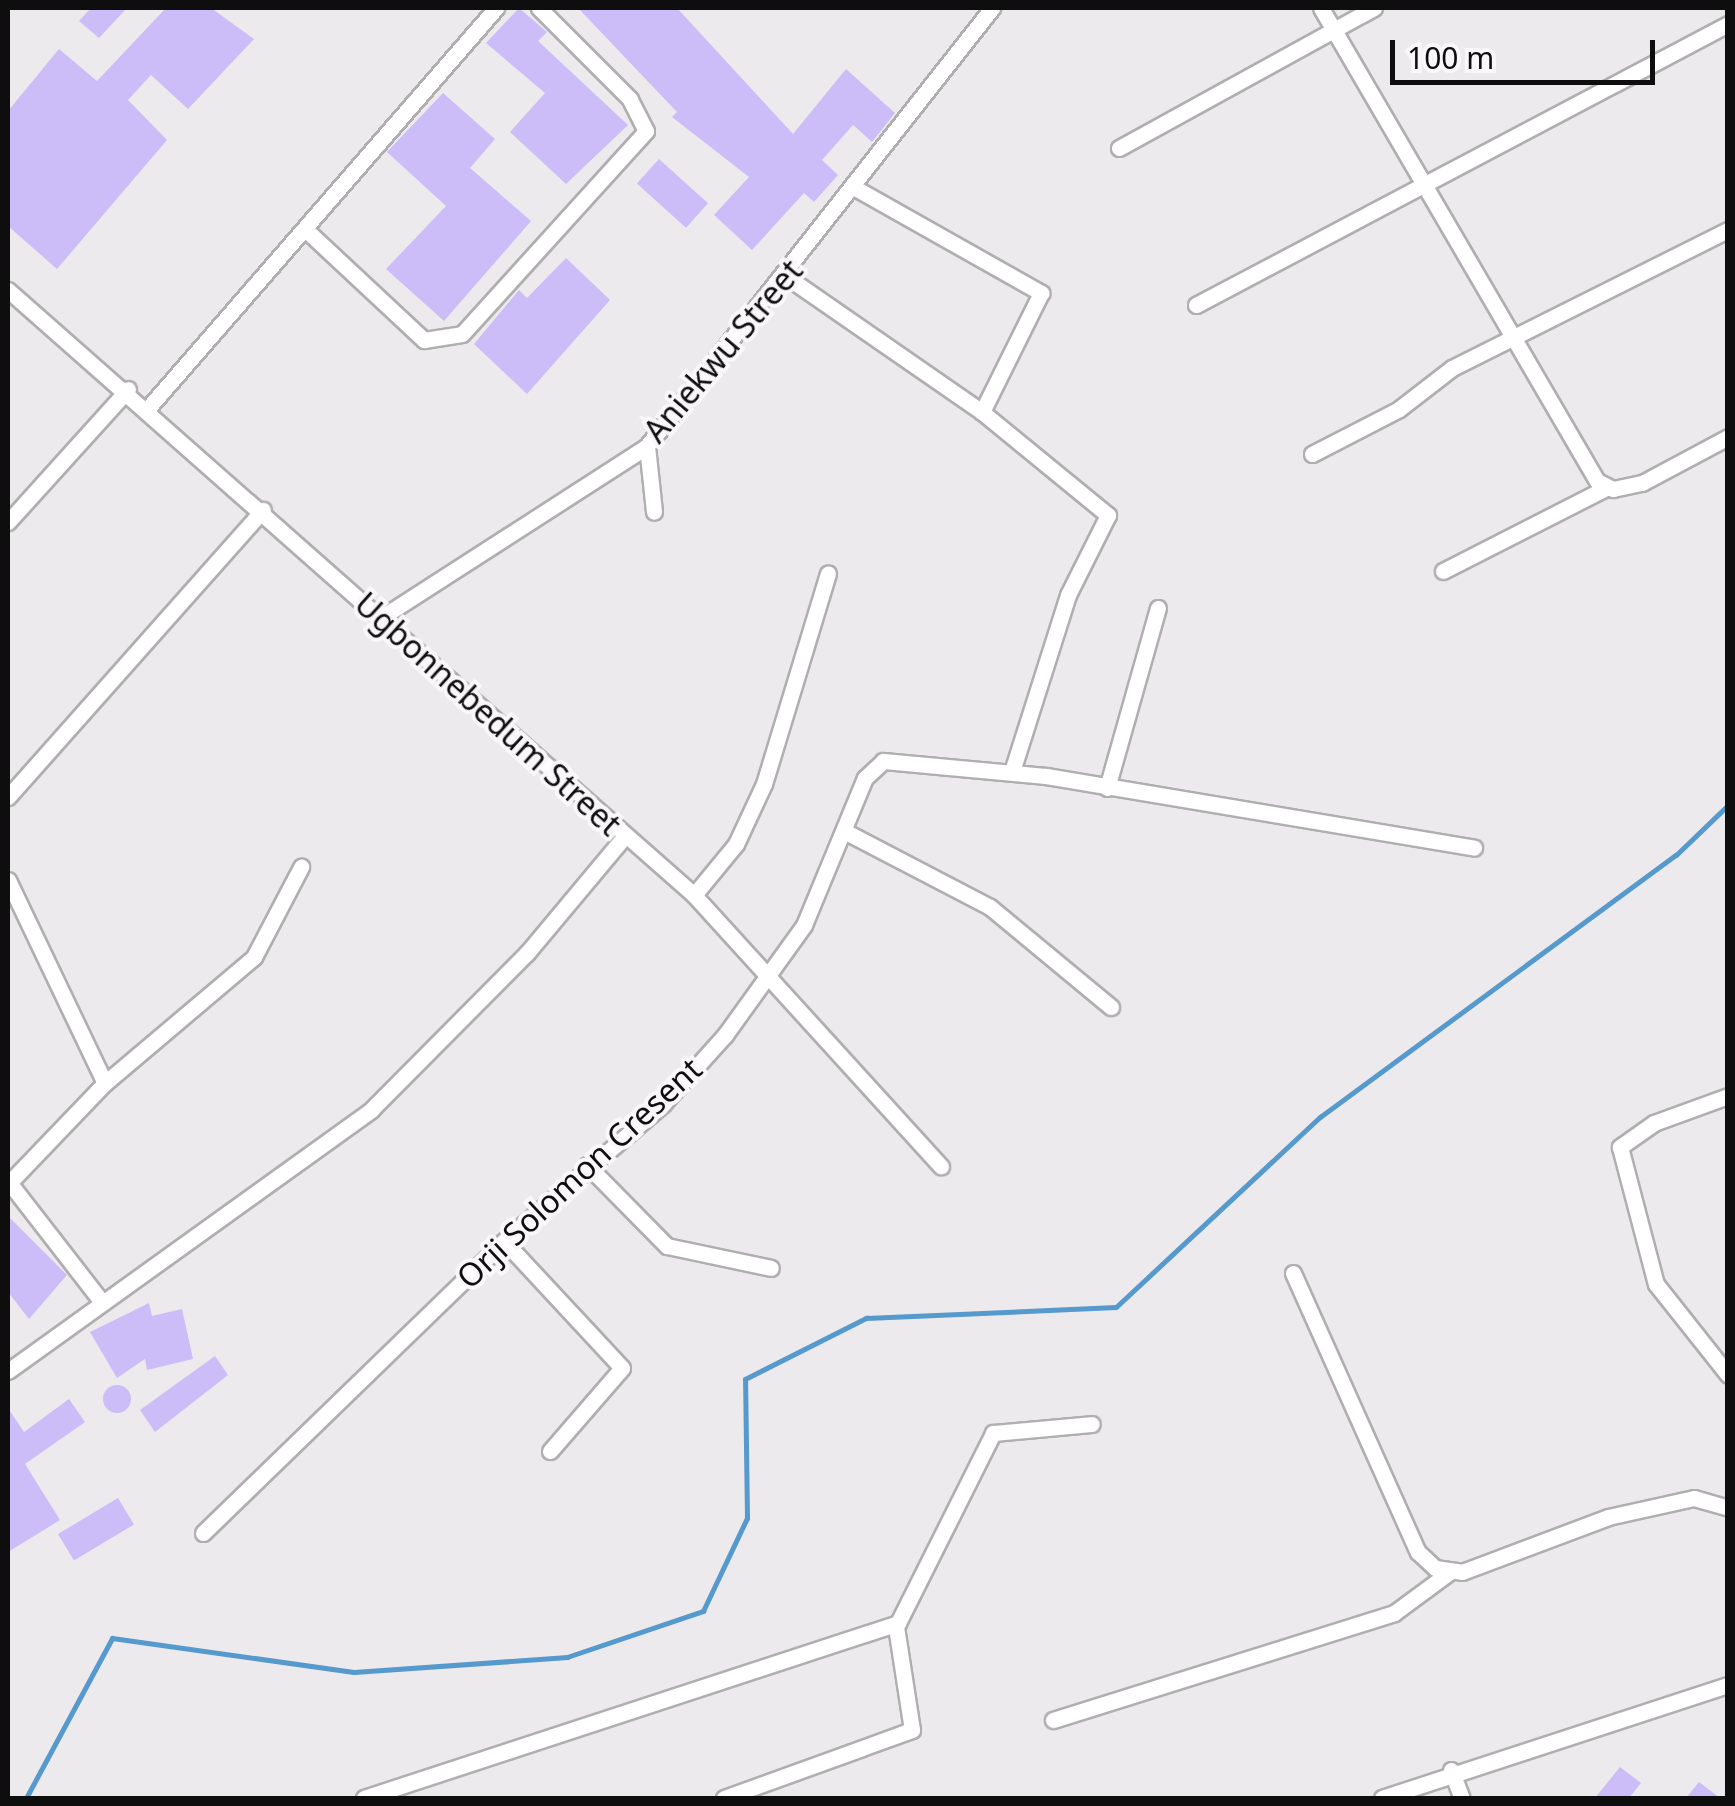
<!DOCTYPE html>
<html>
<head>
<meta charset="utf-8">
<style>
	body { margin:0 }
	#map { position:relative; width:1735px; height:1806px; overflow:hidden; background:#edeaed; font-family:"Noto Sans",sans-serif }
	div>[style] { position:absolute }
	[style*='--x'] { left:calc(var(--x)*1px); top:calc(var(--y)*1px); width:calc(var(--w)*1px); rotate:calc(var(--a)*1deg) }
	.stream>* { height:5px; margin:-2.5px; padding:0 2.5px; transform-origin:2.5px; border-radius:2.5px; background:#5699cd }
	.building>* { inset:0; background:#ccbcf7; transform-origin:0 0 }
	.round { border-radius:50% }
	.roads { filter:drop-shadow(2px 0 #b1aeb1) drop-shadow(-2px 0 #b1aeb1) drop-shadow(0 2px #b1aeb1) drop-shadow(0 -2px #b1aeb1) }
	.minor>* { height:15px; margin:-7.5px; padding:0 7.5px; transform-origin:7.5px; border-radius:7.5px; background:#fff }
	span { translate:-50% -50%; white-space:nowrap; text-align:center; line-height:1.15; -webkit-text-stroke:8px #faf7fa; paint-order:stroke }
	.street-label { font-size:32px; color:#0f0e0f }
	.frame { position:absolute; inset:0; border:10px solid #0f0e0f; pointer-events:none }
	.scale { position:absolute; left:1390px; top:40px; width:265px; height:45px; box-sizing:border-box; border:5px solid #0f0e0f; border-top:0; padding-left:12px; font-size:30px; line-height:35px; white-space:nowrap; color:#0f0e0f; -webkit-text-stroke:8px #faf7fa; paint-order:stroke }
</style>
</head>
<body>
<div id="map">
	<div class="stream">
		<i style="--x:26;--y:1798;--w:182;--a:-61.7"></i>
		<i style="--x:112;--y:1638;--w:244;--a:8"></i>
		<i style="--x:354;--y:1672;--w:214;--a:-4"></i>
		<i style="--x:567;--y:1657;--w:144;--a:-18.7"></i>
		<i style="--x:703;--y:1611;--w:103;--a:-64.7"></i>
		<i style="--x:747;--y:1518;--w:139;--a:-90.8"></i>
		<i style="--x:745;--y:1379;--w:136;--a:-26.8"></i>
		<i style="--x:866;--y:1318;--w:250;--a:-2.5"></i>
		<i style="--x:1116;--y:1307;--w:279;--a:-43"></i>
		<i style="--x:1320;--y:1117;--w:442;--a:-36.4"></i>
		<i style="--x:1676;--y:855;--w:72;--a:-43.9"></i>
	</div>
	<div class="building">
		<i style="clip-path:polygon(91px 8px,127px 8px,99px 38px,79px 21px)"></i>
		<i style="clip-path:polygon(166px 8px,211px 8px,254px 39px,188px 109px,151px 75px,128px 100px,167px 140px,57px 269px,8px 226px,8px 111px,59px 49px,97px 81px)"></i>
		<i style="clip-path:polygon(519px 8px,547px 32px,538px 41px,628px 125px,566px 184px,510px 132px,545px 93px,486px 43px)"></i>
		<i style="clip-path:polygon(578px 8px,677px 8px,793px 134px,846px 69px,895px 113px,872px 142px,853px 125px,822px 160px,838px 175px,814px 202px,804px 193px,752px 250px,714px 215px,749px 177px,672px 117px,677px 112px)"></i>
		<i style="clip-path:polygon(443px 93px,495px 139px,470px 168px,531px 221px,444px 321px,386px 269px,446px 206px,387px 152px)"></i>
		<i style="left:659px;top:159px;width:66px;height:33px;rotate:42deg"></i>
		<i style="clip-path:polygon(566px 258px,610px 300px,527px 394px,474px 344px,519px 290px,527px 298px)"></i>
		<i style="clip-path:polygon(8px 1216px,67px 1275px,29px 1319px,8px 1292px)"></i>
		<i style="clip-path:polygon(149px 1303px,152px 1316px,182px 1309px,193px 1359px,147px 1370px,145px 1359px,117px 1378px,90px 1332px)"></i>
		<i style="clip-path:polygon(215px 1356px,228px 1375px,155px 1432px,140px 1410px)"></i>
		<i class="round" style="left:103px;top:1385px;width:28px;height:28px"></i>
		<i style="clip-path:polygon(69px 1399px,85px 1422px,25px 1464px,60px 1520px,8px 1552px,8px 1408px,24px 1432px)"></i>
		<i style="left:118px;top:1498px;width:31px;height:70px;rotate:59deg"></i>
		<i style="clip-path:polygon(1620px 1767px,1641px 1783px,1629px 1798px,1595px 1798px)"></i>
		<i style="clip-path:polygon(1699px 1782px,1720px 1798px,1686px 1798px)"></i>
	</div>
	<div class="roads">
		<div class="minor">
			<i style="--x:1321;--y:8;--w:548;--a:59.74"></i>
			<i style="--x:1597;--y:481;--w:18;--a:27"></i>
			<i style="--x:1613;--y:489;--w:30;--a:-12"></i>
			<i style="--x:1642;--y:483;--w:98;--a:-28.1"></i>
			<i style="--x:1119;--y:148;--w:291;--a:-28.8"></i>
			<i style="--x:855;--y:188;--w:214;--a:29.4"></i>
			<i style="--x:1041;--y:293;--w:133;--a:116.4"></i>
			<i style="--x:305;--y:229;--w:163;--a:43"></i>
			<i style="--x:424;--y:340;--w:38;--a:-9"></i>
			<i style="--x:462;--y:334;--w:274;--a:-47.8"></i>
			<i style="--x:646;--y:131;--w:36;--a:-117"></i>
			<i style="--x:630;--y:99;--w:129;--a:-135"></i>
			<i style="--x:787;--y:277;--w:237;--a:34.7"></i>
			<i style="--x:982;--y:412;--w:163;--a:39.3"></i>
			<i style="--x:1108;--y:515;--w:89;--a:116.6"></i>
			<i style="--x:1068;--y:595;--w:186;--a:107.6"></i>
			<i style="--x:8;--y:290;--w:915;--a:41.41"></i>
			<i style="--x:694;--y:895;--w:367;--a:47.7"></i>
			<i style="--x:1196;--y:305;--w:602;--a:-27.84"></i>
			<i style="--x:149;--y:407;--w:529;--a:-48.99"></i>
			<i style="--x:647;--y:446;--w:66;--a:83.9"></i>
			<i style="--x:1312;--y:454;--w:98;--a:-27.3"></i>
			<i style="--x:1399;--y:409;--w:67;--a:-37.7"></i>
			<i style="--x:1452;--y:368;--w:309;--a:-26.6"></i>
			<i style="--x:8;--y:522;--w:179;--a:-47.9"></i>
			<i style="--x:1443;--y:571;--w:183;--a:-27"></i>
			<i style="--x:382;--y:617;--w:315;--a:-32.8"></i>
			<i style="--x:647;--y:446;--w:558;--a:-51.77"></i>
			<i style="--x:1107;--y:788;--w:187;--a:-74.2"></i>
			<i style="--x:8;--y:797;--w:384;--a:-48.4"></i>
			<i style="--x:846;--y:832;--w:162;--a:27.5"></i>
			<i style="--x:990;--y:907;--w:157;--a:39.6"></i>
			<i style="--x:8;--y:880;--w:225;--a:64.5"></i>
			<i style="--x:105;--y:1083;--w:195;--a:-40.2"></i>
			<i style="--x:254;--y:957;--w:102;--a:-62.4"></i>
			<i style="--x:694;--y:895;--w:66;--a:-50.5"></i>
			<i style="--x:736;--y:844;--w:66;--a:-65"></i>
			<i style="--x:764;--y:784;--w:220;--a:-73.1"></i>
			<i style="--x:1728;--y:1096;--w:79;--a:160"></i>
			<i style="--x:1654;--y:1123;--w:42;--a:144.8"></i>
			<i style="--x:1620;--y:1147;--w:142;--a:75.3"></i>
			<i style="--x:1656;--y:1284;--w:116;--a:51.6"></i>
			<i style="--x:587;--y:1165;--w:114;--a:45.4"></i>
			<i style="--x:667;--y:1246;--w:106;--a:11.9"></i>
			<i style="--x:8;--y:1181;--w:152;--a:52.2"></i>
			<i style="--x:9;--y:1183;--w:139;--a:-46.2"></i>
			<i style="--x:504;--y:1241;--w:173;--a:47.1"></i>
			<i style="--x:622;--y:1368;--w:110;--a:130.9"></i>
			<i style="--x:1293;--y:1273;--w:306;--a:65.9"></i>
			<i style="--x:1418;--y:1552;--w:23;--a:43"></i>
			<i style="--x:1435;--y:1568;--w:27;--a:8"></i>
			<i style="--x:1462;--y:1572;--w:156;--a:-20.6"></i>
			<i style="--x:1608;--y:1517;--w:88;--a:-12.5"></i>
			<i style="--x:1694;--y:1498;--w:35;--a:16"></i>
			<i style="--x:8;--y:1371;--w:448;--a:-35.7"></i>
			<i style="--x:372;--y:1109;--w:220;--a:-45.2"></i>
			<i style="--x:527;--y:953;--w:150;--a:-50.1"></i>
			<i style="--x:203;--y:1533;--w:419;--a:-44.1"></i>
			<i style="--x:504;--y:1241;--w:210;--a:-40.7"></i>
			<i style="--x:663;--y:1104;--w:93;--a:-48.1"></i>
			<i style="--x:725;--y:1035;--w:135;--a:-54.3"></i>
			<i style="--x:804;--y:925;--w:159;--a:-67.5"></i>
			<i style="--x:865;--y:778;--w:25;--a:-43"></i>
			<i style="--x:883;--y:761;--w:164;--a:5.3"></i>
			<i style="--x:1046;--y:776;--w:434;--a:9.5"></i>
			<i style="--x:1053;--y:1720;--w:357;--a:-17.4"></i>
			<i style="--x:1394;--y:1613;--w:71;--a:-36.4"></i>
			<i style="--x:1451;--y:1770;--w:30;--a:69"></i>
			<i style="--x:364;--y:1798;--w:562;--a:-18.14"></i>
			<i style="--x:724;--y:1798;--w:200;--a:-19.9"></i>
			<i style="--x:912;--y:1730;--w:104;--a:-98.8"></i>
			<i style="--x:896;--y:1627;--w:217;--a:-63.4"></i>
			<i style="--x:993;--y:1433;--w:99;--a:-5.2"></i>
			<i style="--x:1382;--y:1798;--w:364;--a:-18.1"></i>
		</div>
	</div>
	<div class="street-label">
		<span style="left:723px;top:351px;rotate:-50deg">Aniekwu Street</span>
		<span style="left:488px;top:714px;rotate:42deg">Ugbonnebedum Street</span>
		<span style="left:579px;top:1173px;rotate:-43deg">Orji Solomon Cresent</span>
	</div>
	<div class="frame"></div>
	<div class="scale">100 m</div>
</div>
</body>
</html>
